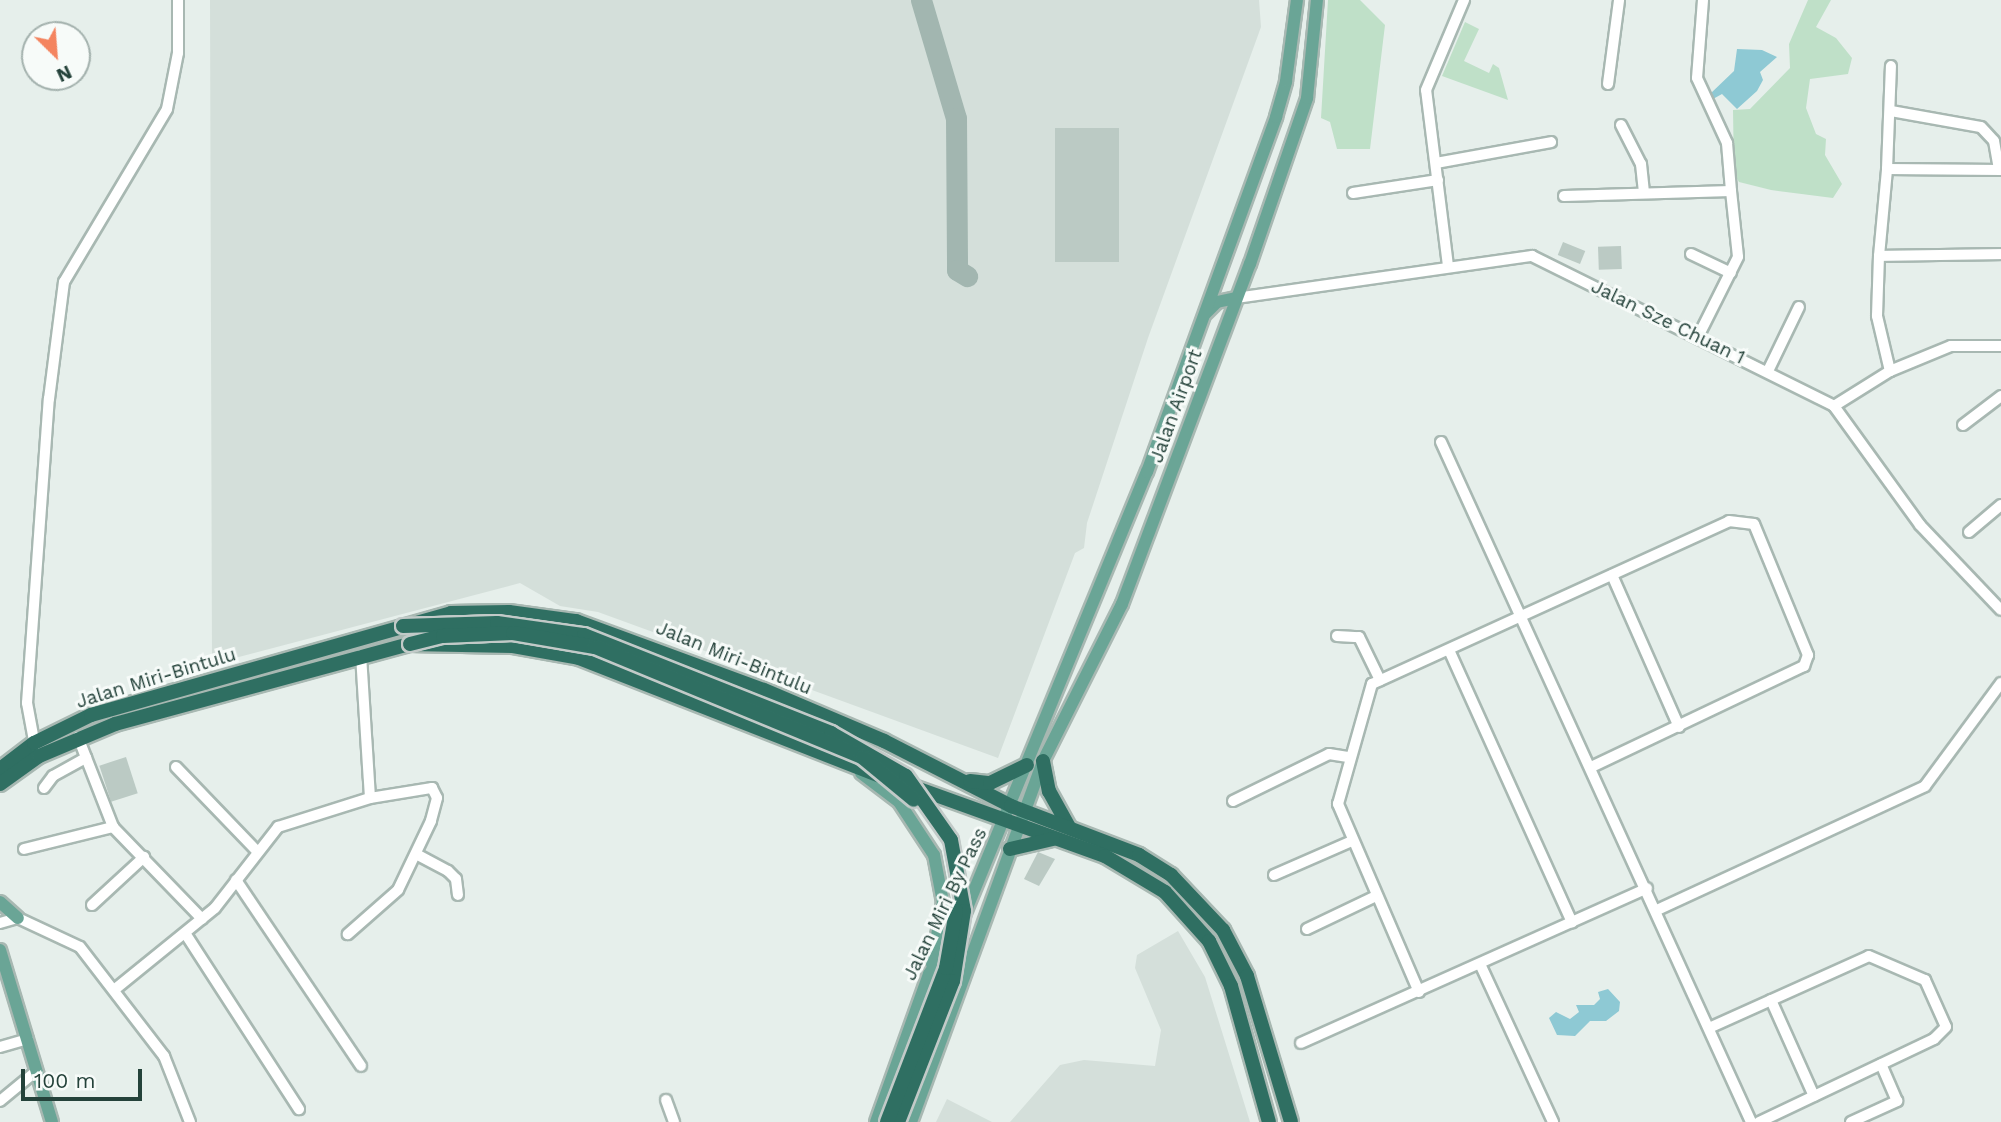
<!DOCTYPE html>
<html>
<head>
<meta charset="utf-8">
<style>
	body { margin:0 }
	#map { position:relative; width:2001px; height:1122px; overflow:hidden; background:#e6efeb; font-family:"Work Sans",sans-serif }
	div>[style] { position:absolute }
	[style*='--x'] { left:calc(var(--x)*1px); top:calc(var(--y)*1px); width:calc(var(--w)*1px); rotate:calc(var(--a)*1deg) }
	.built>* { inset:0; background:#d4dfda }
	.green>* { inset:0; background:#bfe0c8 }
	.water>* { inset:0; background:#8ec9d4 }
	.taxiway>* { height:21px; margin:-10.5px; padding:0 10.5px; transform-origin:10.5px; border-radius:10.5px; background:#a2b6b0 }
	.building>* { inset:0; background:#bbcac4; transform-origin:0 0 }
	.roads { filter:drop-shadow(2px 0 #a8b8b2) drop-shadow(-2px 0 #a8b8b2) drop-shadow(0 2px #a8b8b2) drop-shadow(0 -2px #a8b8b2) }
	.minor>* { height:10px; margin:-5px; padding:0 5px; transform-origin:5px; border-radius:5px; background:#fff }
	.major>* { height:12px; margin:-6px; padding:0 6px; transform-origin:6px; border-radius:6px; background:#6aa596 }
	.highway>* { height:14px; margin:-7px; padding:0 7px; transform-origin:7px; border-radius:7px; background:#2f6f62 }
	.bridges { filter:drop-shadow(2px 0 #c2cac8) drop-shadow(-2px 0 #c2cac8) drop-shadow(0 2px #c2cac8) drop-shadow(0 -2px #c2cac8) }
	.highway-bridge>* { height:14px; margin:-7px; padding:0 7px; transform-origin:7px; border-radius:7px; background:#2f6f62 }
	span { translate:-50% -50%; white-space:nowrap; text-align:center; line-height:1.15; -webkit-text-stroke:6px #f7fbf9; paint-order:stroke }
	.street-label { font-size:19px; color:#24423a }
	.north { position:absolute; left:21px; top:21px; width:70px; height:70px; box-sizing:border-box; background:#f7fbf9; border:2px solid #a3b1ad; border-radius:50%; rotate:155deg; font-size:19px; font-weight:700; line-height:28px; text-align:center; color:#24423a }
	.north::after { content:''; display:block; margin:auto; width:24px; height:32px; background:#f4845f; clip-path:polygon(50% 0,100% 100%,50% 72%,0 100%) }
	.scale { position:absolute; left:21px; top:1069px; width:121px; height:32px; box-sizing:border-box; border:4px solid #24423a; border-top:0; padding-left:9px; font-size:21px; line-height:24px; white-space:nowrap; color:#24423a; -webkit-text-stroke:5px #f7fbf9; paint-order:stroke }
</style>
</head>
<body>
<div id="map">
	<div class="built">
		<i style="clip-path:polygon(210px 0,1259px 0,1261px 27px,1148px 338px,1087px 523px,1084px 548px,1075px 553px,998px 758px,598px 612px,560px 606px,520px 583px,212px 664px)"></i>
		<i style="clip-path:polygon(1178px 931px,1205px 977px,1250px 1122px,1010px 1122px,1060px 1065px,1084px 1060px,1155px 1066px,1161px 1030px,1135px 968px,1137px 955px)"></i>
		<i style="clip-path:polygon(947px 1099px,992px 1122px,936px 1122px)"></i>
	</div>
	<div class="green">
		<i style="clip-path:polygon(1328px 0,1360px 0,1385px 25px,1370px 149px,1337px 149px,1330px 122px,1321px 118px)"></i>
		<i style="clip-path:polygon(1808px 0,1831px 0,1816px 27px,1836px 38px,1852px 58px,1848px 74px,1810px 79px,1806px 108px,1816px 134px,1826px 139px,1825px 155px,1842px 184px,1833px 198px,1771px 190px,1739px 182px,1734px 174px,1733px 110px,1750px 109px,1790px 68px,1789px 44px)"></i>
		<i style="clip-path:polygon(1465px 22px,1479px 29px,1464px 61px,1489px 73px,1493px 64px,1499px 68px,1508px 100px,1442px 76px)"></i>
	</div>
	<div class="water">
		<i style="clip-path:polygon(1737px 49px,1762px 50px,1777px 57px,1760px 72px,1763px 80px,1757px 91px,1737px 109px,1722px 94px,1713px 99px,1710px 94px,1734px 71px)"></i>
		<i style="clip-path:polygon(1608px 989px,1620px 1002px,1619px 1011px,1606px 1021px,1590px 1021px,1575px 1036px,1557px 1035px,1549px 1018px,1556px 1012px,1570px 1019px,1579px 1012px,1576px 1005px,1594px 1005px,1600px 999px,1598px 992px)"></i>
	</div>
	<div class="taxiway">
		<i style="--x:921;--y:0;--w:123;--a:73.5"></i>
		<i style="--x:956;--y:118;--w:152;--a:89.6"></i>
		<i style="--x:957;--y:270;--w:12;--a:31"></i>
	</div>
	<div class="building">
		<i style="left:1119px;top:128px;width:134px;height:64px;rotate:90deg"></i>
		<i style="left:1563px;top:242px;width:24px;height:14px;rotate:22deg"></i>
		<i style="left:1621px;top:246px;width:23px;height:23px;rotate:88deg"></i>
		<i style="left:126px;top:757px;width:38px;height:28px;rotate:72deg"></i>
		<i style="clip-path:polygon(1038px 852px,1055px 859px,1039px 886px,1024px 879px)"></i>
	</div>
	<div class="roads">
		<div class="minor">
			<i style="--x:1703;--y:0;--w:78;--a:94.4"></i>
			<i style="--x:1697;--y:78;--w:72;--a:65.2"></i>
			<i style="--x:1727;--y:143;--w:48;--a:85.2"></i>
			<i style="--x:1608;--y:84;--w:85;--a:-82.5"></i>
			<i style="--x:1891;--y:111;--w:91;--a:10.1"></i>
			<i style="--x:1981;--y:127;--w:19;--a:47"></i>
			<i style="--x:1994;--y:141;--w:29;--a:80"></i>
			<i style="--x:1621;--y:125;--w:44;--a:62.9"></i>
			<i style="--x:1641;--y:164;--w:28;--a:84"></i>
			<i style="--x:1436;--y:163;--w:117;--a:-10.3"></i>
			<i style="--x:1887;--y:169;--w:103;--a:-87.8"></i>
			<i style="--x:1353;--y:193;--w:86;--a:-8.7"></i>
			<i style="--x:1564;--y:196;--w:167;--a:-1.7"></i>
			<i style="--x:1731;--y:191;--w:66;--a:83.9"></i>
			<i style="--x:1738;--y:257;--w:89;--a:116.6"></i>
			<i style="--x:1691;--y:254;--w:44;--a:25.4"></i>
			<i style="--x:1879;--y:256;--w:87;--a:-84.7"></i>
			<i style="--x:1887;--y:169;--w:114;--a:0.5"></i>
			<i style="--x:1448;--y:266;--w:177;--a:-97.1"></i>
			<i style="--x:1426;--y:90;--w:98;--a:-67.1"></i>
			<i style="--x:1236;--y:298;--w:299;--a:-8.1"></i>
			<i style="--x:1532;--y:256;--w:337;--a:26.4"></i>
			<i style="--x:1834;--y:406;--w:147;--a:54.1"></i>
			<i style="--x:1920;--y:525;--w:117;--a:46.4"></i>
			<i style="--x:1768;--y:371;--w:71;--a:-64.2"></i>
			<i style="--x:1890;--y:371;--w:57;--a:-103.3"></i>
			<i style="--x:1877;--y:316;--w:60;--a:-88.1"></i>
			<i style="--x:1879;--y:256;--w:122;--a:-0.9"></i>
			<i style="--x:1834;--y:406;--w:66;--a:-32"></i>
			<i style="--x:1890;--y:371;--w:66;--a:-22.3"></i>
			<i style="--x:1951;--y:346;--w:50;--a:0"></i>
			<i style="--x:1963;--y:425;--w:48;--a:-37.3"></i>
			<i style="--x:1441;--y:442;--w:747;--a:65.49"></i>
			<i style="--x:1969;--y:532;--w:42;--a:-40.2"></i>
			<i style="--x:1612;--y:575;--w:166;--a:66.2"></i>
			<i style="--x:1337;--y:636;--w:22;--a:3"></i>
			<i style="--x:1359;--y:637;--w:48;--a:64"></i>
			<i style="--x:1449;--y:650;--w:299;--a:65.7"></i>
			<i style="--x:361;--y:655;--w:143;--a:86.4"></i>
			<i style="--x:78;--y:737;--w:97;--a:68.7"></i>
			<i style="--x:113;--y:827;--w:128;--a:45.9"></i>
			<i style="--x:35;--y:746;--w:44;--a:-100.5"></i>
			<i style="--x:27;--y:703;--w:305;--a:-85.9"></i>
			<i style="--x:49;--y:399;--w:118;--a:-82.7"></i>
			<i style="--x:64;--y:282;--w:201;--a:-59.2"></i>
			<i style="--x:167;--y:109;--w:57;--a:-78.9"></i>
			<i style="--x:178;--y:53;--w:53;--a:-90"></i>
			<i style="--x:176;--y:767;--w:115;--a:46.1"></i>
			<i style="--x:44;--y:788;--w:15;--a:-53"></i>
			<i style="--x:53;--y:776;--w:38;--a:-29"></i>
			<i style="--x:1233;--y:801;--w:107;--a:-26.1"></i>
			<i style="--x:1329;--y:754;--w:19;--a:9"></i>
			<i style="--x:24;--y:849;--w:92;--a:-13.9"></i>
			<i style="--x:416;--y:854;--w:36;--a:28"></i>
			<i style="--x:448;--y:871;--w:11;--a:45"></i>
			<i style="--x:456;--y:879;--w:16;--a:83"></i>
			<i style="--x:1274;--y:875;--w:85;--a:-23.6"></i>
			<i style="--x:236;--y:880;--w:224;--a:56.1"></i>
			<i style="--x:92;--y:905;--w:71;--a:-42.7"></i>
			<i style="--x:1657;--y:910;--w:295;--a:-24.8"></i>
			<i style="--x:1925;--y:786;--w:128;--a:-53.6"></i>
			<i style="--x:0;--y:923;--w:19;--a:-16"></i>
			<i style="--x:18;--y:918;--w:68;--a:25.1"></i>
			<i style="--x:80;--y:947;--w:138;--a:52.4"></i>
			<i style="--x:164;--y:1056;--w:71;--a:68.5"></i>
			<i style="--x:1307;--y:929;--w:76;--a:-25.6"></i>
			<i style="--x:185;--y:933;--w:210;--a:57.1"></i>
			<i style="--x:1481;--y:966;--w:172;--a:65.2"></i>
			<i style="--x:114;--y:990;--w:130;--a:-39.1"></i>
			<i style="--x:215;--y:908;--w:103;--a:-52.1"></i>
			<i style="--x:278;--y:827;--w:96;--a:-17.5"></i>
			<i style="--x:370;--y:798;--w:63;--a:-9.2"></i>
			<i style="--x:432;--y:788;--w:11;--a:63"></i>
			<i style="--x:437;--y:798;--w:24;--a:105"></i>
			<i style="--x:431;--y:821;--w:76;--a:115.6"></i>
			<i style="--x:398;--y:890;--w:67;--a:138.7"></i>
			<i style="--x:1419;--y:992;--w:205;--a:-113.3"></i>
			<i style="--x:1338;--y:804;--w:125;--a:-74.2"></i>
			<i style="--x:1372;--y:684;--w:392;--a:-24.5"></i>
			<i style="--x:1729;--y:521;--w:25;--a:7"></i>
			<i style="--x:1754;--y:524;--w:142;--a:67.6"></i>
			<i style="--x:1808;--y:655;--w:12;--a:110"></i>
			<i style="--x:1804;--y:666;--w:236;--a:154.6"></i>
			<i style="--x:1771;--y:1000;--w:105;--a:65.9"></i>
			<i style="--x:1709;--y:1028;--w:175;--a:-24.2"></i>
			<i style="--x:1869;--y:956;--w:61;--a:23.2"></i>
			<i style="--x:1925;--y:980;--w:51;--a:65.9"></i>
			<i style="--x:1946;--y:1027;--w:17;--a:135"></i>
			<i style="--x:1934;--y:1039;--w:194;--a:154.6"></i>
			<i style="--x:1301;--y:1043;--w:379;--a:-24.1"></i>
			<i style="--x:0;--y:1047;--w:29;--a:-16"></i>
			<i style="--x:666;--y:1100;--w:23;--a:70"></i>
			<i style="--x:0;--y:1101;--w:44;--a:-39.5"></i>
			<i style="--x:1851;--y:1122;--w:51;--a:-24.5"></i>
			<i style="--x:1897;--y:1101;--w:40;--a:-113.4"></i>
		</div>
		<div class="major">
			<i style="--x:1206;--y:313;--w:16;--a:-45"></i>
			<i style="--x:1217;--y:302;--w:19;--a:-12"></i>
			<i style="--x:861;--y:773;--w:48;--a:37.3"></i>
			<i style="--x:899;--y:802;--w:64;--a:56.6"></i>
			<i style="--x:934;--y:855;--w:48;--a:79.2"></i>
			<i style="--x:943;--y:902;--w:63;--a:100.1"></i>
			<i style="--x:0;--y:902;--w:24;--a:42"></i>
			<i style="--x:962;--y:920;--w:485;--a:-67.6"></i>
			<i style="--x:1147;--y:472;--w:378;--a:-70"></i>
			<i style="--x:1276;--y:117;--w:37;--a:-74"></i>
			<i style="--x:1286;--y:81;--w:82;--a:-82.3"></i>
			<i style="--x:0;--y:950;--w:180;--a:73.2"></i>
			<i style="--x:876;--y:1122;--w:157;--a:-70.3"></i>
			<i style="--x:929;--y:974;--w:35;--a:-55"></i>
			<i style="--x:911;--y:1122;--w:384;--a:-69.9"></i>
			<i style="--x:1043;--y:761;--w:176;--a:-63.3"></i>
			<i style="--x:1122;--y:604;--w:363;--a:-69.4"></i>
			<i style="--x:1250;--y:264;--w:176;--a:-71"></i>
			<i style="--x:1307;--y:98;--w:99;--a:-84.2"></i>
		</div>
		<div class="highway">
			<i style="--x:1043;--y:761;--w:31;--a:79"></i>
			<i style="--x:1049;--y:791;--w:41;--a:60.9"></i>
			<i style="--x:0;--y:769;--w:43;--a:-37.4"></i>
			<i style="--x:34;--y:743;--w:64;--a:-26.2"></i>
			<i style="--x:91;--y:715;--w:374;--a:-15.8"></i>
			<i style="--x:451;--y:613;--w:58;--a:-1"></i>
			<i style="--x:509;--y:612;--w:68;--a:7.7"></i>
			<i style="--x:576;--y:621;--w:200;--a:20.2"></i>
			<i style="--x:764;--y:690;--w:130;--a:23"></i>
			<i style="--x:884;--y:741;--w:143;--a:27.1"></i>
			<i style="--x:1011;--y:806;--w:137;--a:20.9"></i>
			<i style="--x:1139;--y:855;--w:38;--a:32"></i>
			<i style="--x:1171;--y:875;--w:76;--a:46.6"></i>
			<i style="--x:1223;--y:930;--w:52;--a:62.4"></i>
			<i style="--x:1247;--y:976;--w:152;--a:73.2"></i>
			<i style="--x:970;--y:781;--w:20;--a:6"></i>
			<i style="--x:990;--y:783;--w:41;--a:-25.9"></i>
			<i style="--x:0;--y:784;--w:48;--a:-35.7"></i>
			<i style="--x:39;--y:756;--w:82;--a:-22.8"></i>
			<i style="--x:115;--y:724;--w:306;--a:-15.2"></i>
			<i style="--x:410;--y:644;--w:103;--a:1.1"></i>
			<i style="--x:513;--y:646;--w:67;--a:10.3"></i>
			<i style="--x:579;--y:658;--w:332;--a:21.4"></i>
			<i style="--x:908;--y:785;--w:209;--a:19.8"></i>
			<i style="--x:1105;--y:856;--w:70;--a:31"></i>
			<i style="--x:1165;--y:892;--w:66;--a:48.1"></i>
			<i style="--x:1209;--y:941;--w:50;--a:63.9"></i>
			<i style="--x:1231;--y:986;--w:141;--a:74.4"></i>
			<i style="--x:1010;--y:849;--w:44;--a:-13.1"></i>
		</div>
	</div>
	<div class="bridges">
		<div class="highway-bridge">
			<i style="--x:403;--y:626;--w:94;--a:-1.8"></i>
			<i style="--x:497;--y:623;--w:88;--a:7.9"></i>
			<i style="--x:584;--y:635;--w:266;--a:21.6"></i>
			<i style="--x:831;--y:733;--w:86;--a:29.8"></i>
			<i style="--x:906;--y:776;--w:78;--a:54.9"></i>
			<i style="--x:951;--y:840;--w:72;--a:79.6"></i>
			<i style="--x:964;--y:911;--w:71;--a:98.9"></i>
			<i style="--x:953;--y:981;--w:151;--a:111.3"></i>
			<i style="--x:410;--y:644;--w:34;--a:-14"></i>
			<i style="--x:443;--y:636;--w:70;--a:-2.5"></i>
			<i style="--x:513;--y:633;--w:83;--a:9.7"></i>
			<i style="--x:595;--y:647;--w:289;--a:22.4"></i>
			<i style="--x:862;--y:757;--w:67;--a:39.6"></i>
			<i style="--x:887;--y:1122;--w:165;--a:-69"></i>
			<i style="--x:946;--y:968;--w:58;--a:-80"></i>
		</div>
	</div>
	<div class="street-label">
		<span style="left:1668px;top:322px;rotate:26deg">Jalan Sze Chuan 1</span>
		<span style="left:1176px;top:406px;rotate:-70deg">Jalan Airport</span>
		<span style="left:734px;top:658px;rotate:22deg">Jalan Miri-Bintulu</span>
		<span style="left:156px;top:678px;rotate:-17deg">Jalan Miri-Bintulu</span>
		<span style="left:945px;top:904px;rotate:-64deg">Jalan Miri By Pass</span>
	</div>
	<div class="north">N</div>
	<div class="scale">100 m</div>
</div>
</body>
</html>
